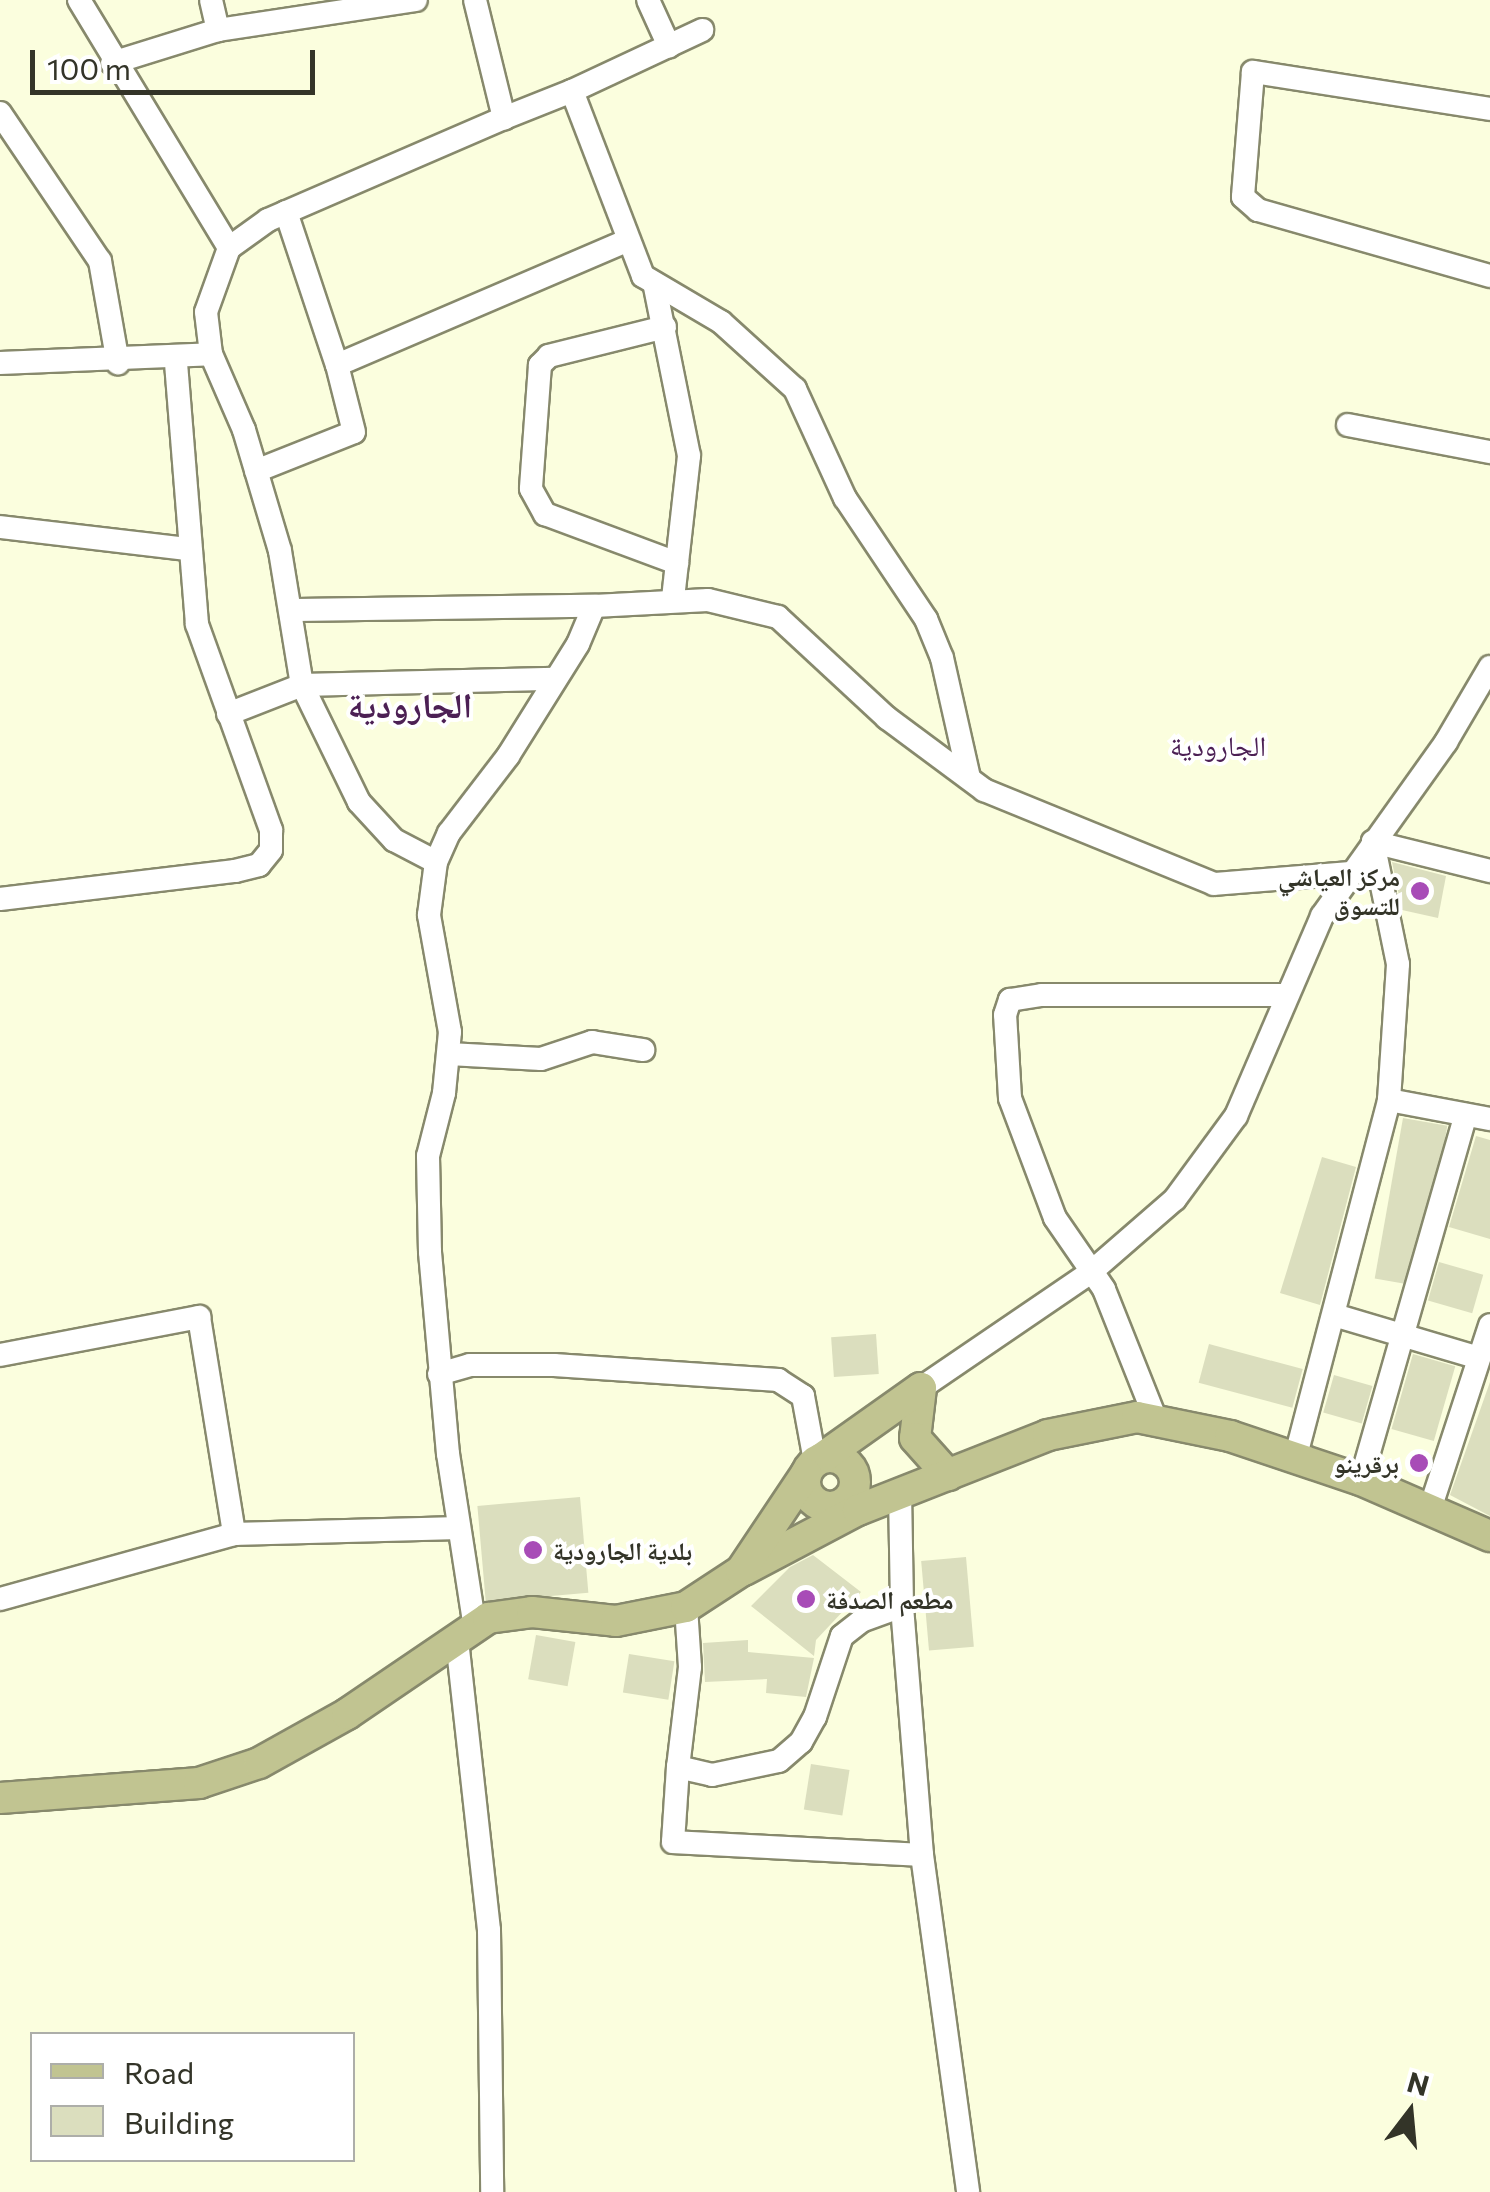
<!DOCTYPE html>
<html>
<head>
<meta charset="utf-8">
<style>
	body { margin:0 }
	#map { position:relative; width:1490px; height:2192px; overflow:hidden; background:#fbfede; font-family:Commissioner,"Noto Naskh Arabic",sans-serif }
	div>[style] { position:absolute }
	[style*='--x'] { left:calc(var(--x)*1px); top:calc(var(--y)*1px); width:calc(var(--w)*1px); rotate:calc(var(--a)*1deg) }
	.building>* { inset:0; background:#dbdebe; transform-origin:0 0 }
	.roads { filter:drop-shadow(2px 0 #87896c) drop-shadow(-2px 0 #87896c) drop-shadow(0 2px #87896c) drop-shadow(0 -2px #87896c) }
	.minor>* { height:22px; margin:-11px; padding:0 11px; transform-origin:11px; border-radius:11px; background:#fff }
	.major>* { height:30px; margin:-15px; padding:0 15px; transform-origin:15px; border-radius:15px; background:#c1c491 }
	.major>.ring { margin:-15px; padding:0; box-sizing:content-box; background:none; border:30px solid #c1c491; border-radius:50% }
	.dots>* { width:28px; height:28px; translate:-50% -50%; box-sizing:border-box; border:5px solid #fff; border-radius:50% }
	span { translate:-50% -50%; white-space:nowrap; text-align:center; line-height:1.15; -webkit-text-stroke:8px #fff; paint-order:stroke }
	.poi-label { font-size:25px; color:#333428; font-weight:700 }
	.right { translate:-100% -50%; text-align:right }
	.left { translate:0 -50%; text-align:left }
	.neighbourhood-label { font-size:28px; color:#4c2054 }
	.district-label { font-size:35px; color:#4c2054; font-weight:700 }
	.legend { position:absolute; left:30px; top:2032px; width:325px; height:130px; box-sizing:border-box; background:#fff; border:2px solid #adaea9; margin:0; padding:12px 18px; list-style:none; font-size:30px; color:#333428 }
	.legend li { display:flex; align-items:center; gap:20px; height:50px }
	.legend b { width:50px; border:2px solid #adaea9 }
	.north { position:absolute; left:1360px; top:2062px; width:100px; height:100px; -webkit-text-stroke:8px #fff; paint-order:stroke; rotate:16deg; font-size:28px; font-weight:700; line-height:40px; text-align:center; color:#333428 }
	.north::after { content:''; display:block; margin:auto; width:35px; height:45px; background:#333428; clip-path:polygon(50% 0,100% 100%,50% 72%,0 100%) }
	.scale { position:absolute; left:30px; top:50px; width:285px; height:45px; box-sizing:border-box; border:5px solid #333428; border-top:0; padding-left:12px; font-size:30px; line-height:35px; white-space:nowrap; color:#333428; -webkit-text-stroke:8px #fff; paint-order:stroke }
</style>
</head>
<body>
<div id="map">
	<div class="building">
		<i style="clip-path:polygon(1392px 862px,1446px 876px,1438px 918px,1402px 910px)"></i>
		<i style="left:1403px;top:1118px;width:45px;height:163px;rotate:10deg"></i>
		<i style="clip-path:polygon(1476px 1136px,1490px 1140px,1490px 1239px,1449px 1227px)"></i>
		<i style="clip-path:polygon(1322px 1157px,1356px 1167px,1320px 1305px,1280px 1293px)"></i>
		<i style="left:1439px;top:1262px;width:46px;height:40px;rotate:16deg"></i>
		<i style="left:876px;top:1334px;width:40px;height:45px;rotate:86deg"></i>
		<i style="left:1209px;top:1344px;width:97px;height:40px;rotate:15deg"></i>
		<i style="left:1413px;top:1354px;width:44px;height:78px;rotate:16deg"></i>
		<i style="left:1334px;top:1375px;width:40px;height:39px;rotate:16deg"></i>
		<i style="clip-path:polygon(1490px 1382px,1490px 1516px,1450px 1495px)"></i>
		<i style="left:580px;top:1497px;width:96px;height:103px;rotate:85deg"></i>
		<i style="clip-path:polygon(813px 1555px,861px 1592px,816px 1640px,814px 1656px,751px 1606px,790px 1567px)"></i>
		<i style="left:966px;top:1557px;width:90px;height:45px;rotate:85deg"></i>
		<i style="left:536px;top:1635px;width:40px;height:45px;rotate:10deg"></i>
		<i style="clip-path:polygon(748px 1640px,748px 1652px,814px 1658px,806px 1697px,766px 1693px,767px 1679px,705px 1682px,703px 1643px)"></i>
		<i style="left:629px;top:1654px;width:46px;height:39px;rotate:9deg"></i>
		<i style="left:811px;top:1764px;width:39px;height:46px;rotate:9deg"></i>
	</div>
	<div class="roads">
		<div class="minor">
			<i style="--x:79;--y:0;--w:290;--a:58.8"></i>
			<i style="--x:211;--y:0;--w:31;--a:77"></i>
			<i style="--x:475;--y:0;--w:122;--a:76.2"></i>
			<i style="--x:504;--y:118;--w:73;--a:-21.7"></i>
			<i style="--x:572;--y:91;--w:198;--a:69"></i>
			<i style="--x:643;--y:276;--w:91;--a:30.5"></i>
			<i style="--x:721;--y:322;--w:100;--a:42.2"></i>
			<i style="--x:795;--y:389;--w:120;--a:65.4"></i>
			<i style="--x:845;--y:498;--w:146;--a:56.2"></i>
			<i style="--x:926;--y:619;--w:42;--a:67.7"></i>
			<i style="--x:942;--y:658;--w:123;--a:77.3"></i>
			<i style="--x:648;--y:0;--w:51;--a:65.5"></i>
			<i style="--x:112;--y:63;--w:111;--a:-17.3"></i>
			<i style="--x:218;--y:30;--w:200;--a:-8.6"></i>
			<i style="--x:572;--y:91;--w:144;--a:-25.1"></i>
			<i style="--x:1490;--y:109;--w:240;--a:-171.1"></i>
			<i style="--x:1253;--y:72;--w:125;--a:94.6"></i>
			<i style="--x:1243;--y:197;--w:20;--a:41"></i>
			<i style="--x:1258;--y:210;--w:241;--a:15.9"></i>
			<i style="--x:0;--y:113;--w:179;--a:56"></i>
			<i style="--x:100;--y:261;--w:104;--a:80"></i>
			<i style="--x:286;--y:212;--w:161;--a:71.6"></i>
			<i style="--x:337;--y:365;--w:315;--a:-23.2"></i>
			<i style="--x:655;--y:287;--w:172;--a:78.6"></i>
			<i style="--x:689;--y:456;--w:144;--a:96.4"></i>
			<i style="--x:665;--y:327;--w:120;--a:166"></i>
			<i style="--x:549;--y:356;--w:13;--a:135"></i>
			<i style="--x:540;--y:365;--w:124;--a:94.2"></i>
			<i style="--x:531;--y:489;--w:29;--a:61"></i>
			<i style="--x:545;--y:514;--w:141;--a:20.4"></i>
			<i style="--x:211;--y:354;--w:83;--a:66.5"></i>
			<i style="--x:244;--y:430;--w:126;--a:73.4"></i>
			<i style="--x:280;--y:551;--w:136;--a:80.7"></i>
			<i style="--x:302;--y:685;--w:253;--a:-1.4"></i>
			<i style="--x:0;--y:363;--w:211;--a:-2.4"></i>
			<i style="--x:211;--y:354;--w:42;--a:-96.8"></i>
			<i style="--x:206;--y:312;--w:68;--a:-70.2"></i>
			<i style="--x:229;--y:248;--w:48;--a:-35.7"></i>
			<i style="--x:268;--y:220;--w:257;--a:-23.4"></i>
			<i style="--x:1348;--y:425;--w:145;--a:10.8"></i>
			<i style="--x:256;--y:471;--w:105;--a:-21.7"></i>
			<i style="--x:354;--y:432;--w:69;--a:-104.2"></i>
			<i style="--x:0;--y:527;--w:188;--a:6.7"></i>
			<i style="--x:290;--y:610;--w:304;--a:-0.8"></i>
			<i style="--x:228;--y:714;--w:79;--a:-21.4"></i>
			<i style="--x:302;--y:685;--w:130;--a:64"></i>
			<i style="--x:359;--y:802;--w:52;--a:47.4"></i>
			<i style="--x:394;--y:840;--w:47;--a:27.6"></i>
			<i style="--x:1373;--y:842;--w:121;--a:13.9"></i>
			<i style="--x:0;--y:899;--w:237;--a:-6.8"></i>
			<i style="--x:235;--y:871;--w:25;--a:-14"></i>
			<i style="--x:259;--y:865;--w:19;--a:-51"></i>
			<i style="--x:271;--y:850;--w:20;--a:-90"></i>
			<i style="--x:271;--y:830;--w:219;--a:-109.8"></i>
			<i style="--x:197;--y:624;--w:264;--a:-94.6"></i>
			<i style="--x:449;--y:1054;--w:92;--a:3.1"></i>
			<i style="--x:541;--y:1059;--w:54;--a:-18.4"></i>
			<i style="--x:592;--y:1042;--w:52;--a:8.9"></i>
			<i style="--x:1389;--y:1100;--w:103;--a:10.7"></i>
			<i style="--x:1334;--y:1315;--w:151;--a:16.5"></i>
			<i style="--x:0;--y:1355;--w:203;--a:-10.8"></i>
			<i style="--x:199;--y:1317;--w:220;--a:80.8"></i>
			<i style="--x:234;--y:1534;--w:224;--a:-1.5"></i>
			<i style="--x:439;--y:1374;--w:32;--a:-16"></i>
			<i style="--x:470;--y:1365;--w:84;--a:0"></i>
			<i style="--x:554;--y:1365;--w:225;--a:3.8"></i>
			<i style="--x:778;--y:1380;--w:30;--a:33"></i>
			<i style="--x:803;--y:1396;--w:66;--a:79.5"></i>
			<i style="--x:921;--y:1388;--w:206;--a:-34.3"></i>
			<i style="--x:1091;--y:1272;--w:111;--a:-41"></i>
			<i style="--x:1175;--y:1199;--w:103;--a:-53.7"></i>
			<i style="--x:1236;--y:1116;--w:218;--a:-66.7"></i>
			<i style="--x:1322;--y:916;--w:214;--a:-54.5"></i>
			<i style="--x:1446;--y:742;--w:87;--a:-59.6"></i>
			<i style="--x:1156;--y:1420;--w:141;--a:-111.7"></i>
			<i style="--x:1104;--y:1289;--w:86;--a:-124.6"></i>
			<i style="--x:1055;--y:1218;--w:128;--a:-110.6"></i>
			<i style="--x:1010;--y:1098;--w:83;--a:-93.4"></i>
			<i style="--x:1005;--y:1015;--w:16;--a:-72"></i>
			<i style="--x:1010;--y:1000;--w:32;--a:-9"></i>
			<i style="--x:1042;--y:995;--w:243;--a:0"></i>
			<i style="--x:1295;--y:1459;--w:371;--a:-75.3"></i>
			<i style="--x:1389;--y:1100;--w:136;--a:-86.2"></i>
			<i style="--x:1398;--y:964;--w:125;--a:-101.6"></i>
			<i style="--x:1361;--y:1480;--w:380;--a:-74"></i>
			<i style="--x:1431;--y:1506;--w:190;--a:-71.9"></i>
			<i style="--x:0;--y:1599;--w:243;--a:-15.5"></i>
			<i style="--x:686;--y:1607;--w:60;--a:86.2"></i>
			<i style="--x:690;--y:1667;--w:101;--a:96.8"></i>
			<i style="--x:678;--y:1767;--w:35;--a:13"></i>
			<i style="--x:712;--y:1775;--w:68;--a:-11.8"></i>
			<i style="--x:779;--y:1761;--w:29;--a:-41"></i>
			<i style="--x:801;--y:1742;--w:29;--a:-61"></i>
			<i style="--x:815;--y:1717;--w:85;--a:-71.6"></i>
			<i style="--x:842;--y:1636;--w:24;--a:-38"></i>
			<i style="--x:861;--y:1621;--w:44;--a:-20.1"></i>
			<i style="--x:902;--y:1606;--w:112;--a:-91"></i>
			<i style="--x:475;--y:1628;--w:176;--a:-98.8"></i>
			<i style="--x:448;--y:1454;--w:203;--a:-95.1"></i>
			<i style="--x:430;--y:1252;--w:96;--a:-91.2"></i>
			<i style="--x:428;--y:1156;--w:65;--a:-75.7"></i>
			<i style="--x:444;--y:1093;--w:61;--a:-84.4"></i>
			<i style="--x:450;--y:1032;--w:119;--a:-100.2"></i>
			<i style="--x:429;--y:915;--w:53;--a:-82.5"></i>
			<i style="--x:436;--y:862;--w:32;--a:-66"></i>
			<i style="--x:449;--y:833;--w:97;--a:-52.5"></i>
			<i style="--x:508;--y:756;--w:132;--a:-58"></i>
			<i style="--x:578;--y:644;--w:41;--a:-67.2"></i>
			<i style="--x:594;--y:606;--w:114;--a:-3"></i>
			<i style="--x:708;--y:600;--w:72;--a:13.7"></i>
			<i style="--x:778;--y:617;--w:149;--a:42.8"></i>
			<i style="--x:887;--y:718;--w:121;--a:36.6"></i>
			<i style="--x:984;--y:790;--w:248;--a:22.2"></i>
			<i style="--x:1214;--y:884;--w:138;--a:-4.6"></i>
			<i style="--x:457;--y:1640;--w:292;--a:83.7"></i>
			<i style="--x:489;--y:1930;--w:262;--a:89.3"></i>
			<i style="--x:678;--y:1767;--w:75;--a:93.8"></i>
			<i style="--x:673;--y:1842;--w:249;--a:3"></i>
			<i style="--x:922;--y:1855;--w:250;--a:-94.6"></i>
			<i style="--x:922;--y:1855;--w:340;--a:82.2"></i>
		</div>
		<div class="major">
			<i style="--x:921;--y:1388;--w:50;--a:96.8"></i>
			<i style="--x:915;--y:1438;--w:50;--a:48.3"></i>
			<i class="ring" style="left:805px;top:1457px;width:20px;height:20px"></i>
			<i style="--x:822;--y:1458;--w:121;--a:-35.3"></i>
			<i style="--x:744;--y:1570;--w:129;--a:-27.8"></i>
			<i style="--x:858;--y:1510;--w:204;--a:-21.5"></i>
			<i style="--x:1048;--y:1435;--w:91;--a:-11.4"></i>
			<i style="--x:1137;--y:1417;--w:95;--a:11.5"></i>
			<i style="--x:1230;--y:1436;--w:138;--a:18.6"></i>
			<i style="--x:1361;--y:1480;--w:141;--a:23.5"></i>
			<i style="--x:0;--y:1798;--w:200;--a:-4.3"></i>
			<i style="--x:199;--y:1783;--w:63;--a:-18.4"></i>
			<i style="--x:259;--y:1763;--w:101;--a:-29.1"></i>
			<i style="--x:347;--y:1714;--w:171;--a:-34.2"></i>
			<i style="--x:488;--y:1618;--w:44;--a:-7.8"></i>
			<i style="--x:532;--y:1612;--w:84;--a:6.1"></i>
			<i style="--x:616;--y:1621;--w:71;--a:-11.3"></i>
			<i style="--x:686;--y:1607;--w:66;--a:-33.2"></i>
			<i style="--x:741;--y:1571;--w:117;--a:-56.2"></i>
		</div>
	</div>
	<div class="dots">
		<i style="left:1420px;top:891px;background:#a84cb7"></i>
		<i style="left:1419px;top:1463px;background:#a84cb7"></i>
		<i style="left:533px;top:1550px;background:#a84cb7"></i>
		<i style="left:806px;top:1599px;background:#a84cb7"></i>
	</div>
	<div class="poi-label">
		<span class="right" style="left:1400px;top:891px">مركز العياشي<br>للتسوق</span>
		<span class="right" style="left:1399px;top:1463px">برقرينو</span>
		<span class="left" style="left:553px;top:1550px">بلدية الجارودية</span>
		<span class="left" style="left:826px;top:1599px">مطعم الصدفة</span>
	</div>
	<div class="neighbourhood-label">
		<span style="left:1218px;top:745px">الجارودية</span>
	</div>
	<div class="district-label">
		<span style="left:410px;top:704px">الجارودية</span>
	</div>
	<ul class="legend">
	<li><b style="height:12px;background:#c1c491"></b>Road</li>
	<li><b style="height:28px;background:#dbdebe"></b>Building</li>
	</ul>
	<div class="north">N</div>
	<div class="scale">100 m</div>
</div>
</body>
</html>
